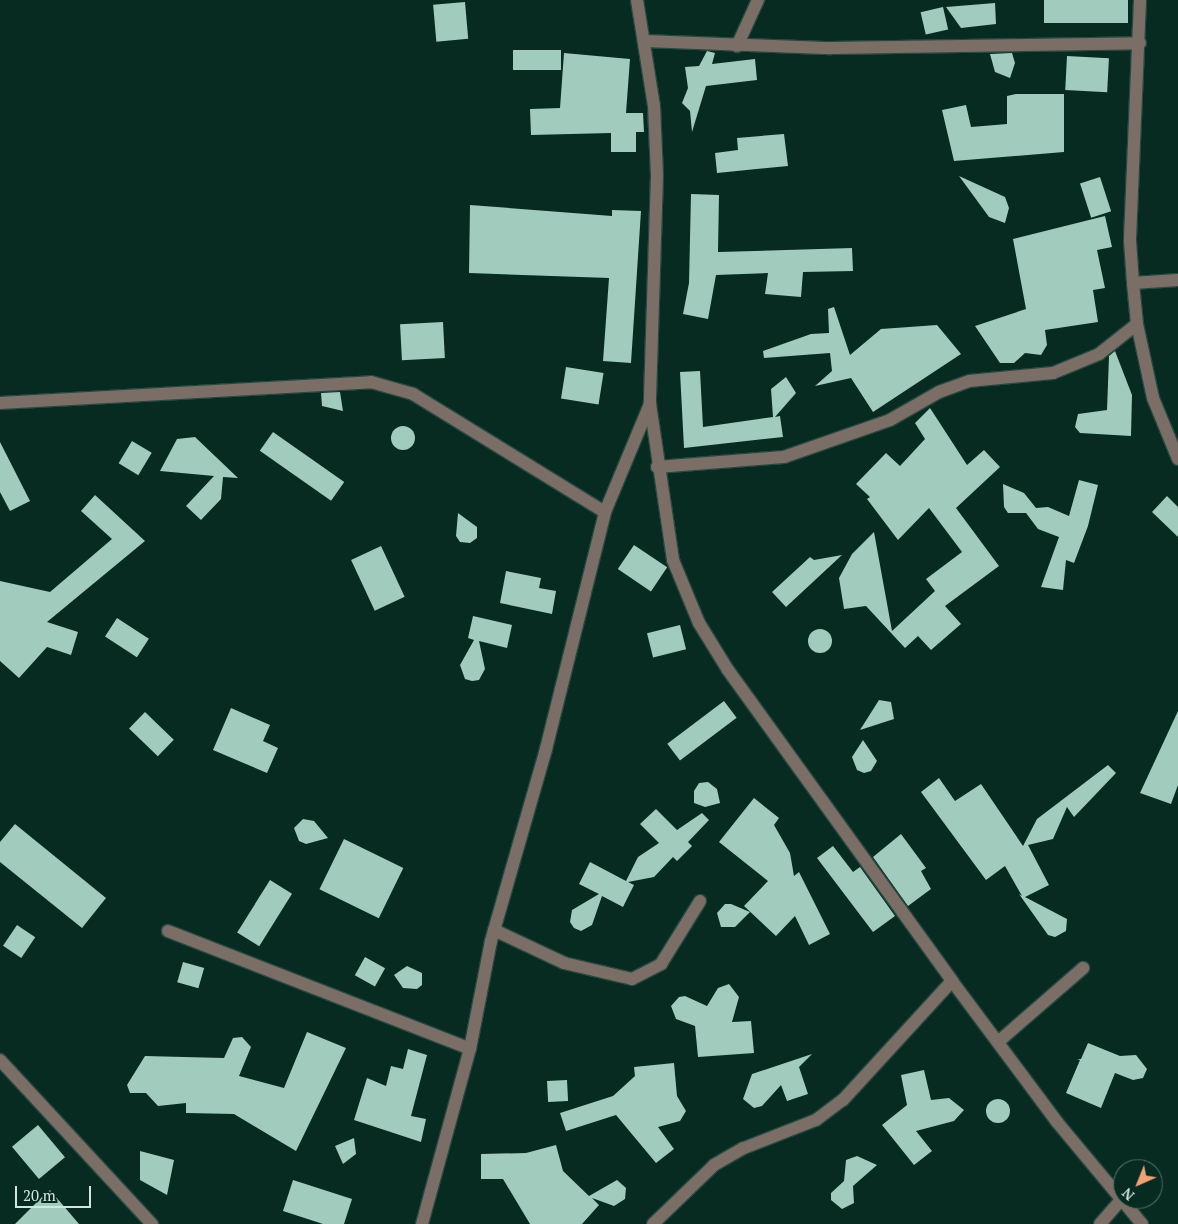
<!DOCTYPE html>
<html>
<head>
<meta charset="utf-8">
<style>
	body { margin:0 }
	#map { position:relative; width:1178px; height:1224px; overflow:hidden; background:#072a21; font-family:"PT Serif",serif }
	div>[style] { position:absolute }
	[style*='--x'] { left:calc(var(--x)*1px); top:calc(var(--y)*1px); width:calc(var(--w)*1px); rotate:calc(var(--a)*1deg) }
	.building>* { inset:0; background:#a0cbbd; transform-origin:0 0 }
	.round { border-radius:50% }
	.roads { filter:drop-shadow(1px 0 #284840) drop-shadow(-1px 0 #284840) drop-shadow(0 1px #284840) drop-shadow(0 -1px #284840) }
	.minor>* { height:12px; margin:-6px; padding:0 6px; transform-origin:6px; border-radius:6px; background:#7a6e67 }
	span { translate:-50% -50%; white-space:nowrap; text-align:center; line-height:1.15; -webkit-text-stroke:5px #072a21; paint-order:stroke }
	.north { position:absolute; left:1113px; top:1159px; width:50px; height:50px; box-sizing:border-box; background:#072a21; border:1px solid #59756d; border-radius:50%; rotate:224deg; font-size:14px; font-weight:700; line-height:20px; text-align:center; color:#d4e6e0 }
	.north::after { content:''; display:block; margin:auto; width:18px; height:22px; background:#efa376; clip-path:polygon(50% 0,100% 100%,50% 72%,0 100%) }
	.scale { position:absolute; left:15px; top:1186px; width:76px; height:22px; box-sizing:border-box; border:2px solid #d4e6e0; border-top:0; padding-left:6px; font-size:15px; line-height:18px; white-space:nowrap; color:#d4e6e0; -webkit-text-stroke:4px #072a21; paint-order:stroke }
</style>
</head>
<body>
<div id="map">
	<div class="building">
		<i style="left:1044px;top:0;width:84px;height:23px"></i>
		<i style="left:465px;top:2px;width:37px;height:32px;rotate:85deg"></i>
		<i style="clip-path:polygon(995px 3px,996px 24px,961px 28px,946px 7px)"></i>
		<i style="left:943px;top:7px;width:23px;height:23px;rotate:77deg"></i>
		<i style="left:513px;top:50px;width:48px;height:20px"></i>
		<i style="clip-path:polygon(707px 51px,715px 53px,712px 64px,755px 59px,757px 80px,706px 86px,692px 132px,690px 111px,682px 103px,688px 88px,685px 67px,699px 66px)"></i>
		<i style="clip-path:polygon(564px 53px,630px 59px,626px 113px,643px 113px,644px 132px,636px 132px,636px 152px,611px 152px,611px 133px,531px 135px,530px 109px,560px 108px)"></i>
		<i style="clip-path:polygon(1012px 53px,1015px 63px,1010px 78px,995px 72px,990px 54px)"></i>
		<i style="left:1067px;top:56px;width:42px;height:34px;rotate:3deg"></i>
		<i style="clip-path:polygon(1016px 94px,1064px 94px,1064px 152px,954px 161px,942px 110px,966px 105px,971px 127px,1007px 124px,1007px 96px)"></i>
		<i style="clip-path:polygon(784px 134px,788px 166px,717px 173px,715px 153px,738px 150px,737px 138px)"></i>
		<i style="clip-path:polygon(959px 176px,1005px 197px,1009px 208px,1005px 223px,989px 217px)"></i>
		<i style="left:1100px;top:177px;width:36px;height:21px;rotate:72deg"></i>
		<i style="clip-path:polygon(691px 194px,719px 195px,718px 252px,852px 248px,853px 271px,803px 272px,801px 297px,765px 294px,768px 273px,716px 275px,708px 319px,683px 314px,689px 283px)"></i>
		<i style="clip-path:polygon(470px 205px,612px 216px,612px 210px,641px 211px,631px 363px,603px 361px,609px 278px,469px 273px)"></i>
		<i style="clip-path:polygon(1105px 216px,1112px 247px,1097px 250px,1105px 288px,1093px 290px,1098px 322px,1045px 330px,1047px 345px,1041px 355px,1025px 353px,1014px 363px,1000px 363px,975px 326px,1026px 309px,1013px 239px)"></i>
		<i style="clip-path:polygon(834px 307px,850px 355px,881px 329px,937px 325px,961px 354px,873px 412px,851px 378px,815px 386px,832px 371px,830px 353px,764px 358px,763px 351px,811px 334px,829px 333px,828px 309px)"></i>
		<i style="left:443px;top:322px;width:36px;height:43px;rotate:87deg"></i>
		<i style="clip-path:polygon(1115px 351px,1132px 395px,1131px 436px,1080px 433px,1075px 427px,1078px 414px,1107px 410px,1109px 356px)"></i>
		<i style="left:566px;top:367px;width:38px;height:32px;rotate:9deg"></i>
		<i style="clip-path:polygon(700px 371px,703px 427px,773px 417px,771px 389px,786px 377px,796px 393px,775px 417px,780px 416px,783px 437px,684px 448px,680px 372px)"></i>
		<i style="clip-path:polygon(340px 392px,343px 411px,322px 406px,321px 393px)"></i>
		<i style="clip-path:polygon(930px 408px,967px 465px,984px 450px,1000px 467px,956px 508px,999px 566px,945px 606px,961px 624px,931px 650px,918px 636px,905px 648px,866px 606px,844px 609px,839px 578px,852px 554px,874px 532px,892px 631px,935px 591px,926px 579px,962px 552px,929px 508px,898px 540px,867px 499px,870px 497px,856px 484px,886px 453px,900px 466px,925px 439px,915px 423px)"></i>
		<i class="round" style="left:391px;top:426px;width:24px;height:24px"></i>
		<i style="left:273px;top:432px;width:87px;height:23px;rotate:35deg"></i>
		<i style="clip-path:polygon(195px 437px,238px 478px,223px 477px,221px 499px,201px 520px,186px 506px,214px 476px,160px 471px,177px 439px)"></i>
		<i style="left:132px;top:441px;width:23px;height:26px;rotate:31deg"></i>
		<i style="clip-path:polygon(0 442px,30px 501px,10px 511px,0 492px)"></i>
		<i style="clip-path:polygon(1079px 480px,1098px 485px,1088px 526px,1074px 563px,1066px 560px,1063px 590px,1041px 587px,1059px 537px,1038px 529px,1026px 513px,1008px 513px,1004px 507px,1003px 484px,1024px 493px,1036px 508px,1048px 507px,1069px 516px)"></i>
		<i style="clip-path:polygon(95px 495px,145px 541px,47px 622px,78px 632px,71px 655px,47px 647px,19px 678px,0 661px,0 581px,50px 592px,112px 539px,81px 511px)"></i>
		<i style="clip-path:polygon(1167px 496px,1178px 507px,1178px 537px,1152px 512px)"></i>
		<i style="clip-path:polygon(458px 513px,477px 527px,477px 538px,470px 543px,460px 542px,456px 536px)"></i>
		<i style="left:634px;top:545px;width:40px;height:29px;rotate:34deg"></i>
		<i style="left:381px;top:546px;width:56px;height:33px;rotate:65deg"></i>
		<i style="clip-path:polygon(842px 555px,786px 607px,772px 592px,810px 557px,814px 560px)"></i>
		<i style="clip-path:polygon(506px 571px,541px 578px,539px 588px,556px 591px,552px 614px,500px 603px)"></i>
		<i style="clip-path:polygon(473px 616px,512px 625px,507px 648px,479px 641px,485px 669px,479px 680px,472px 681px,465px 679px,460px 665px,474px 640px,468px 638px)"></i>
		<i style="left:117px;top:618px;width:38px;height:22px;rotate:33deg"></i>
		<i style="left:680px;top:625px;width:25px;height:34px;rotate:76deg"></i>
		<i class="round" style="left:808px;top:629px;width:24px;height:24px"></i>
		<i style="clip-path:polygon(879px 700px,891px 702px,894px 719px,860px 730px)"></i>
		<i style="left:724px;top:701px;width:21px;height:71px;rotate:53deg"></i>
		<i style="clip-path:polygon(231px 708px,270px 725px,263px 741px,278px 748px,267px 773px,213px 750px)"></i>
		<i style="clip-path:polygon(1178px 711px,1178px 785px,1171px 804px,1140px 793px)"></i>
		<i style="left:145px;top:712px;width:40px;height:23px;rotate:44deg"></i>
		<i style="clip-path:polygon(863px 740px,877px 761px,871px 771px,864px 773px,857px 770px,852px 757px)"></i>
		<i style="clip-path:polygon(1108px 765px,1116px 773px,1074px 817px,1067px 807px,1053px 839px,1028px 845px,1049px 885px,1025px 897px,1067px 919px,1066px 931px,1055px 937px,1048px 935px,1019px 894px,1022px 896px,1005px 866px,986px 880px,921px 792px,939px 778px,955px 801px,981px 784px,1023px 846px,1037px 819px)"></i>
		<i style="clip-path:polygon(708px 782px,717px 789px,720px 803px,705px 807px,694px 803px,694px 791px,699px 783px)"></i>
		<i style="clip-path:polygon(754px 798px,779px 818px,774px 825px,790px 853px,794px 876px,799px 872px,830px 934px,809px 945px,795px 916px,776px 936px,744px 906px,768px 881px,719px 842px)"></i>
		<i style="clip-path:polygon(656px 809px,677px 830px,702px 813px,709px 820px,688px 842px,692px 846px,677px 861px,673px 857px,654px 877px,628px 882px,634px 885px,623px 907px,602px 896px,592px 925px,581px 931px,574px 928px,570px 922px,572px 910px,599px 894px,579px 884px,590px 862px,626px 881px,638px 857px,659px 843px,640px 824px)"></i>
		<i style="clip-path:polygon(303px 819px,314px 821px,328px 838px,306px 844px,299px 841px,294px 828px)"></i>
		<i style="clip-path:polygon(15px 824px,106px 898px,82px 928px,0 862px,0 842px)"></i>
		<i style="clip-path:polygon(901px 834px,926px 868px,921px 871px,931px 889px,908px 906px,873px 857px)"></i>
		<i style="left:344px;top:839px;width:66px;height:56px;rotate:26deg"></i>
		<i style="clip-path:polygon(833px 846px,853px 872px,860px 867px,895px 916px,873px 932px,817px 858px)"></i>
		<i style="left:270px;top:880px;width:26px;height:62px;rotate:32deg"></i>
		<i style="clip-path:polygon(725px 904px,731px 904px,750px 912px,735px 927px,721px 927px,717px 913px)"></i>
		<i style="left:17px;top:925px;width:22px;height:25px;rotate:34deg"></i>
		<i style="left:365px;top:957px;width:23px;height:21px;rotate:29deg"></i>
		<i style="left:183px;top:962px;width:22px;height:21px;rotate:16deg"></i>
		<i style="clip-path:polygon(407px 966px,422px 973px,422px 985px,417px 989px,403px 988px,394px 975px)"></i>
		<i style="clip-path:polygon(729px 984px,739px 997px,732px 1022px,751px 1021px,754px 1053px,698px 1057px,695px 1026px,676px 1019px,671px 1006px,679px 997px,685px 996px,707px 1006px,718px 988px)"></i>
		<i style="clip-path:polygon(307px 1032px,346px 1048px,296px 1151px,234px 1114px,186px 1113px,186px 1103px,158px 1106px,146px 1093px,130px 1093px,127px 1085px,145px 1056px,224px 1058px,233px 1038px,242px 1037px,251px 1047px,239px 1076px,284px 1088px)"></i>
		<i style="clip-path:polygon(1088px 1043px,1120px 1056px,1136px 1055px,1147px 1069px,1143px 1078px,1133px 1080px,1115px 1073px,1101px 1108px,1066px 1093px,1080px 1060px,1077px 1059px,1081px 1059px)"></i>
		<i style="clip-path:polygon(408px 1049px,427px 1055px,411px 1116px,426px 1119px,421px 1142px,354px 1120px,367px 1078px,386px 1086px,391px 1066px,403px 1069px)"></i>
		<i style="clip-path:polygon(812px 1054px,799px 1067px,808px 1094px,787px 1101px,781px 1085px,762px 1106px,754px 1108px,743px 1099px,752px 1074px)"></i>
		<i style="clip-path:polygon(674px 1063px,677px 1096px,686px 1111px,680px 1121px,658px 1127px,674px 1149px,656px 1163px,616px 1115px,566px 1131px,560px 1113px,613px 1096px,635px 1076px,634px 1067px)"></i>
		<i style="clip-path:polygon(924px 1070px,931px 1100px,949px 1098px,964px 1110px,954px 1121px,916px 1131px,932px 1151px,914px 1165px,882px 1125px,907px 1105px,901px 1075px)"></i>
		<i style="left:567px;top:1080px;width:21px;height:20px;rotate:87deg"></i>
		<i class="round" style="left:986px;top:1099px;width:24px;height:24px"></i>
		<i style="left:38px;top:1125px;width:42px;height:34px;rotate:50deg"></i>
		<i style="clip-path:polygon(354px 1138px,356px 1154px,343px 1164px,335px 1146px)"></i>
		<i style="clip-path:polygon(556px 1145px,563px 1171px,589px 1196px,617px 1180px,626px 1188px,625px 1199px,614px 1206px,592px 1198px,599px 1205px,582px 1224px,530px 1224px,503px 1179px,481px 1179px,481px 1154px,526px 1153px)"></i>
		<i style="clip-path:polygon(140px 1151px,174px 1160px,167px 1195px,140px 1180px)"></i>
		<i style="clip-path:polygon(857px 1156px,877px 1165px,853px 1186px,854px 1203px,842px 1209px,831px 1200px,831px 1193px,844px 1181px,846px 1160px)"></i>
		<i style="clip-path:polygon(293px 1180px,352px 1199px,344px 1224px,323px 1224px,283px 1211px)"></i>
		<i style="clip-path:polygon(50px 1190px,79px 1224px,15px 1224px,42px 1197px)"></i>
	</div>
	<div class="roads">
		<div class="minor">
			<i style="--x:637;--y:0;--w:107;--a:80.9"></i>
			<i style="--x:654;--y:106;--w:69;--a:87.5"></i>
			<i style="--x:657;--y:175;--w:229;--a:91.8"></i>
			<i style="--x:650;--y:404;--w:158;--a:81.6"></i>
			<i style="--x:673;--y:560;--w:68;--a:67.6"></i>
			<i style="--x:699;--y:623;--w:55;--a:58.3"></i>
			<i style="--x:728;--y:670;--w:383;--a:54.2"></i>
			<i style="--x:952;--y:981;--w:176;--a:53.3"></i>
			<i style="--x:1057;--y:1122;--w:133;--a:50.2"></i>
			<i style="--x:1140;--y:0;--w:241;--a:92.4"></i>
			<i style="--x:1130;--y:241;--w:42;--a:85.9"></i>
			<i style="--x:1133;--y:283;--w:41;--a:84.4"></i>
			<i style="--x:1137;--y:324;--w:76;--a:77.8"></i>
			<i style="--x:1153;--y:398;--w:66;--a:67.7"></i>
			<i style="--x:645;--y:41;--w:186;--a:2.2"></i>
			<i style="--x:831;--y:48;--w:309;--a:-0.9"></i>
			<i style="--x:737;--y:46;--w:51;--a:-65.5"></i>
			<i style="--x:1133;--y:283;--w:45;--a:-3.8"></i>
			<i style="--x:0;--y:403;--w:372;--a:-3.2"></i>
			<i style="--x:371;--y:382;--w:44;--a:15.9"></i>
			<i style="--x:413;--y:394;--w:225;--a:31.6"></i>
			<i style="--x:657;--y:467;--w:127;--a:-4.5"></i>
			<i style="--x:784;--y:457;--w:112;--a:-19.2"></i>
			<i style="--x:890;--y:420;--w:56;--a:-29.7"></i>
			<i style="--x:939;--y:392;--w:32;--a:-20"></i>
			<i style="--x:969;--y:381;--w:84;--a:-5.4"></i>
			<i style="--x:1053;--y:373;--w:50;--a:-22.4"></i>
			<i style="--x:1099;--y:354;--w:48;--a:-38.3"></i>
			<i style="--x:494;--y:930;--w:77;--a:25.2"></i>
			<i style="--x:564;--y:963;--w:70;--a:13.2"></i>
			<i style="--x:632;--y:979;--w:33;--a:-27"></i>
			<i style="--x:661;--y:964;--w:74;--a:-58.2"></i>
			<i style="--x:168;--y:931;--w:324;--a:21.3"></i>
			<i style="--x:998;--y:1042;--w:113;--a:-41"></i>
			<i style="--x:0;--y:1060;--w:224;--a:47.2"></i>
			<i style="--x:422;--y:1224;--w:181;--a:-74.7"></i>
			<i style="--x:470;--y:1049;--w:110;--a:-79"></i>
			<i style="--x:491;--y:941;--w:200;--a:-74"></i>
			<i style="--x:546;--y:749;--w:244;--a:-76"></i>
			<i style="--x:605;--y:512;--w:117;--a:-67.4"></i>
			<i style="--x:653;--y:1224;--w:85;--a:-44"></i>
			<i style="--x:714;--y:1165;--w:34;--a:-30"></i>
			<i style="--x:744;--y:1148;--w:77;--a:-21.3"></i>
			<i style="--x:816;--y:1120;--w:34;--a:-37"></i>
			<i style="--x:843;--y:1100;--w:161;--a:-47.5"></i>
			<i style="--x:1100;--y:1224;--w:33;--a:-49"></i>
		</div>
	</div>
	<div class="north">N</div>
	<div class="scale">20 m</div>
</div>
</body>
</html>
